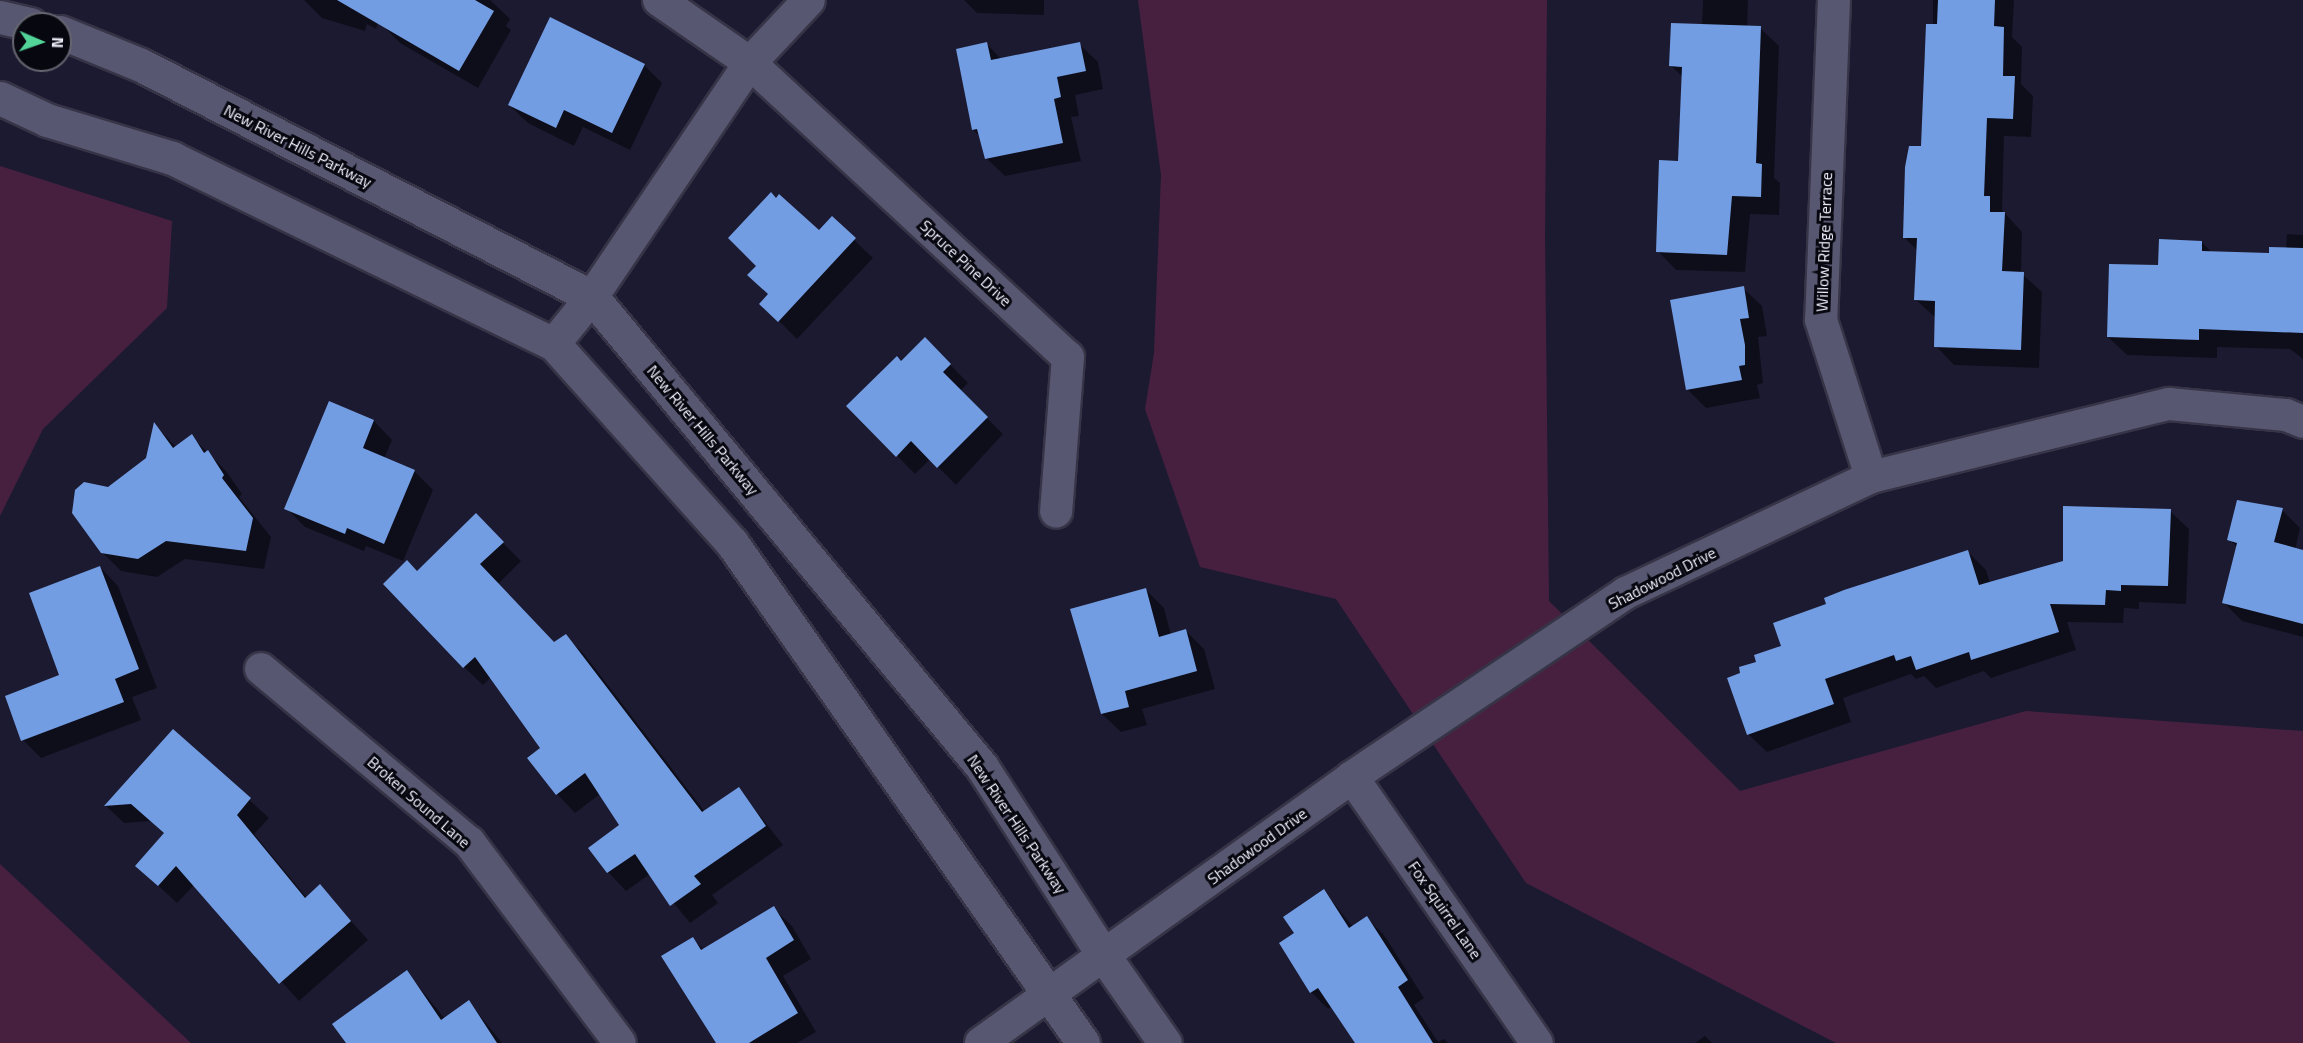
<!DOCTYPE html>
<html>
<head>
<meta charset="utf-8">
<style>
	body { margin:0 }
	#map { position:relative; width:2303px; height:1043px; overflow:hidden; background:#1c1a31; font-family:"Titillium Web",sans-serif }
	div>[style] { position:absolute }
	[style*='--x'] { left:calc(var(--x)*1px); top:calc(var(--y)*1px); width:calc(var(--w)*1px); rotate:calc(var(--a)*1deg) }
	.green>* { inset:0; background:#48203f }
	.shadow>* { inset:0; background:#0007 }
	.building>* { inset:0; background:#739de2 }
	.roads { filter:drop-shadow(2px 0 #363446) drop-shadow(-2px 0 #363446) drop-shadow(0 2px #363446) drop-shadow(0 -2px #363446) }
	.minor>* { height:32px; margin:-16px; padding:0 16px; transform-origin:16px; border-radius:16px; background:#585772 }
	.tertiary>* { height:33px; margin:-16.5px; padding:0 16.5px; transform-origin:16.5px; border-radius:16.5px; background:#585772 }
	span { translate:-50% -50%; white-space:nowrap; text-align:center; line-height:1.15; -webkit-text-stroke:6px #070710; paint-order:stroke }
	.street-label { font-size:16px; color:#f1f1fe }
	.north { position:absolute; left:12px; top:12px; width:60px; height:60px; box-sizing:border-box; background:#070710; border:2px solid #65656f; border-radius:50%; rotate:92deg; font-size:16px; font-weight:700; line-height:24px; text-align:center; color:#f1f1fe }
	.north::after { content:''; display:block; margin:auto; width:21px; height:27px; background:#52d397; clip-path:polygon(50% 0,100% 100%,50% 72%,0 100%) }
</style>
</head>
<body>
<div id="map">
	<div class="green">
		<i style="clip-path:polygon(1138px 0,1547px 0,1545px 236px,1549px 601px,1740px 791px,2026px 711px,2303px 731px,2303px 1043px,1836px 1043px,1526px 883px,1336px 599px,1200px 567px,1145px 409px,1154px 353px,1161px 175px)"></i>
		<i style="clip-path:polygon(0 166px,172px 221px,167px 308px,43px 429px,0 516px)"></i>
		<i style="clip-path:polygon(0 864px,191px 1043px,0 1043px)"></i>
	</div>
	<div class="shadow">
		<i style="clip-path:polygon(304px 0,384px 0,376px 29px,367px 24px,365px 31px,322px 18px)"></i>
		<i style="clip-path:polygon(395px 0,490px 0,510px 19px,506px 26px,511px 30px,478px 88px,400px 43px,381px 24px)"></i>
		<i style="clip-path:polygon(964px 0,1044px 0,1044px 15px,977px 13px)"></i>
		<i style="clip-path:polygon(1703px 0,1748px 0,1747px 27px,1760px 28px,1779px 46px,1774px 178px,1780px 183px,1779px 215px,1750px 214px,1745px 272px,1676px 270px,1658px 251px,1680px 162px,1683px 77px,1671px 66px,1702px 26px)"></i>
		<i style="clip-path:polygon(1933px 0,2014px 0,2012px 37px,2022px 47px,2021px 84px,2033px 96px,2031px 137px,2004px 136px,2002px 210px,2022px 232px,2021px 273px,2042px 292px,2039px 368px,1954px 365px,1936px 346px,1936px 318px,1916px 300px,1918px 251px,1904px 237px,1923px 148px,1924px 59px,1928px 26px,1933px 26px)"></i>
		<i style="clip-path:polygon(987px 44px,1002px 60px,1079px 44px,1098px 62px,1103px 89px,1075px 95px,1079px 116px,1071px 117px,1081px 161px,1005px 176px,986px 158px,981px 137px,973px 130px)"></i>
		<i style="clip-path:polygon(644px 65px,662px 83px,630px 150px,583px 127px,574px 146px,528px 123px,509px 105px)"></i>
		<i style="clip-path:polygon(819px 232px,854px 240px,873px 258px,797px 339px,761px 303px,769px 295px,749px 275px)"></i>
		<i style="clip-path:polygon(2287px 234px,2303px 235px,2303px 359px,2290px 349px,2217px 347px,2217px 358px,2127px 355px,2108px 337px,2160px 267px,2202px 242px,2212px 253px,2271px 255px,2286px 249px)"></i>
		<i style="clip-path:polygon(1743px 288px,1762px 306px,1767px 336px,1758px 337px,1763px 383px,1757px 385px,1760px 398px,1706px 408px,1687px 389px)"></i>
		<i style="clip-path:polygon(925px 339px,968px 383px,960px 391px,1003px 434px,956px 485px,930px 459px,915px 474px,848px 406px)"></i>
		<i style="clip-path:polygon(330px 403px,374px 421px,392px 440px,384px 459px,414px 471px,433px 490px,403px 561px,366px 546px,364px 551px,305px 527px,286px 508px)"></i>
		<i style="clip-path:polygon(155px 425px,176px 447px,191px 436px,226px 471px,242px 494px,239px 497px,271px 537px,264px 569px,185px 559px,157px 577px,121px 571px,102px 552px,109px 489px,148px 459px)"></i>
		<i style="clip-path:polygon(2282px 510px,2300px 528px,2295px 550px,2303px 553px,2303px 637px,2242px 621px,2224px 603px,2238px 548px,2229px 539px)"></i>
		<i style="clip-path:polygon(2170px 511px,2189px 529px,2186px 604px,2139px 602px,2139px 609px,2124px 608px,2123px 623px,2067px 622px,2076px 650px,1991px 678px,1984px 671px,1936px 688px,1924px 676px,1916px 679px,1911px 674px,1843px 698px,1851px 722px,1767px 752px,1748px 734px,1742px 674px,1783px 647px,1968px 552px,1986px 570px,1990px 583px,2064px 562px)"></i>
		<i style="clip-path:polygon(494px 534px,521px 561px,498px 584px,554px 644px,565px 636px,584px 654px,705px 812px,739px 789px,783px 845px,712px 895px,718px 903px,690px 923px,650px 874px,626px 891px,608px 872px,590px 848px,622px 825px,600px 794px,575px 813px,557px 794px,529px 758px,542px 748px,491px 677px,483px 685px,464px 667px,417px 572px)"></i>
		<i style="clip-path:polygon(100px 567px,118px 586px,157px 688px,132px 697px,141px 720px,41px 758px,23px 740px,61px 676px)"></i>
		<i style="clip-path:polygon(1145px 589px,1164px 608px,1171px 635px,1186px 631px,1204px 649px,1215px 689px,1142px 709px,1147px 725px,1121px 732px,1102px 714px,1072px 610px)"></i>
		<i style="clip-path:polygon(174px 731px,269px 818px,254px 834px,307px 898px,320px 886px,368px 940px,299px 1001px,194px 885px,177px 903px,137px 866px,165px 834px,151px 821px,124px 823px,106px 806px)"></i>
		<i style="clip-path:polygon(1324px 891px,1353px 927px,1367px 918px,1384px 935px,1424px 998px,1414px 1005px,1438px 1042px,1444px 1039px,1448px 1043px,1357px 1043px,1332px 1006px,1328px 1009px,1311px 992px,1296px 934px)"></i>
		<i style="clip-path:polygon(773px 908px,792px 926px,811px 959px,783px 976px,816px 1032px,797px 1043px,718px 1043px,693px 939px,704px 950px)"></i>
		<i style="clip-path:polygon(407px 972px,445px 1019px,469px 1002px,502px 1043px,347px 1043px)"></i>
		<i style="clip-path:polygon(1705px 1036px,1712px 1043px,1695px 1043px)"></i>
	</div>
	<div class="building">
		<i style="clip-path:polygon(337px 0,475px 0,494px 11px,459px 71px)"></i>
		<i style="clip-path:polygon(1938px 0,1995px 0,1994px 26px,2004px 27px,2003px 76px,2015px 76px,2013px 119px,1987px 118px,1984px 196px,1990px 196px,1990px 212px,2005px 212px,2002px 271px,2024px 272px,2021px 350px,1934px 347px,1935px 301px,1914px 300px,1917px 238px,1903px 238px,1905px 167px,1909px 146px,1921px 146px,1926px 24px,1937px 24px)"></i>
		<i style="clip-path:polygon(550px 17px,645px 64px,612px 133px,564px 110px,556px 128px,508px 105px)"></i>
		<i style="clip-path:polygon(1671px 23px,1761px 26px,1756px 163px,1762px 164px,1761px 197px,1732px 196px,1727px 255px,1656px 252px,1659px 160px,1678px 161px,1682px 67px,1669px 66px)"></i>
		<i style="clip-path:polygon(987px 42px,991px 60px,1080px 42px,1086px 71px,1057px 77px,1061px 97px,1054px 99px,1063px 143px,985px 159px,977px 129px,972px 130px,956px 49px)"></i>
		<i style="clip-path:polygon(771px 192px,776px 198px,779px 194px,819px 230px,832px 216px,856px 238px,778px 322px,759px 304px,768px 294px,747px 275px,756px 266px,728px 238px)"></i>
		<i style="clip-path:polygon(2159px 239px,2202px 241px,2202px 251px,2269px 253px,2269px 247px,2303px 248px,2303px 333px,2199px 329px,2199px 340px,2107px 337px,2109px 264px,2158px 265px)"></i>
		<i style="clip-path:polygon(1744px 286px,1749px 318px,1740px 319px,1745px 345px,1745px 365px,1739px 366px,1742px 380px,1686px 390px,1670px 300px)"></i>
		<i style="clip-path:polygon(925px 337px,951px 364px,943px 372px,988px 417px,937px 468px,911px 441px,896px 457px,846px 406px,897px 356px,901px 361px)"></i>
		<i style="clip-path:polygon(329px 401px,374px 420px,363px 448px,415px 470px,384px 544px,347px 528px,345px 534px,284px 509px)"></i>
		<i style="clip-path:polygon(154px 422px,173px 448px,192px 434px,204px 453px,208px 450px,224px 475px,222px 478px,253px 518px,246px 551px,166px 541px,138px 559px,101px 553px,72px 513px,75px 490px,84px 482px,108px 487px,146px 458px)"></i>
		<i style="clip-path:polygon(2237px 500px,2283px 508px,2274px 542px,2303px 550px,2303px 624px,2222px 603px,2237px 543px,2227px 540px)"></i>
		<i style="clip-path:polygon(2063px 506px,2171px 509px,2168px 586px,2121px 585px,2121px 591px,2106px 590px,2105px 605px,2050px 604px,2059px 632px,1971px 660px,1969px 652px,1916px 670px,1911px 656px,1896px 661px,1894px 655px,1825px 679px,1834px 704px,1747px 735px,1727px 678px,1740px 673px,1739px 667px,1756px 662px,1754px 655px,1781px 646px,1773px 623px,1826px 604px,1824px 598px,1844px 590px,1968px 550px,1979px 585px,2063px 561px)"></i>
		<i style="clip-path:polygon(476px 513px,504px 542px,480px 564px,554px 642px,566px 634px,702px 812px,739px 787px,766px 826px,694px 876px,701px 884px,670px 906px,635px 854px,607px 873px,588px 848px,619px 825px,585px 773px,556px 795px,527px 758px,540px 748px,475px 657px,463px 668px,383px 584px,407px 560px,417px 571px)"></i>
		<i style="clip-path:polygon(100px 566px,139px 669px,115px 679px,124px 702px,21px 741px,5px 696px,59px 675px,29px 593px)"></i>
		<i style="clip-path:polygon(1146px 588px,1159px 637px,1186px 629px,1197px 671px,1125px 691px,1129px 707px,1101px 714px,1070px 609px)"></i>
		<i style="clip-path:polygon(173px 729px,251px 798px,237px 815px,305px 898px,320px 884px,351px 921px,279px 984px,176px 866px,158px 886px,135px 866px,164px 833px,131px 804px,104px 806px)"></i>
		<i style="clip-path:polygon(1324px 889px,1349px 928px,1367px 916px,1408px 980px,1398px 987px,1433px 1043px,1355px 1043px,1318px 988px,1310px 993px,1279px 943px,1294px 933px,1283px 917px)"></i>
		<i style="clip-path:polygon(774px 906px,794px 940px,766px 958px,798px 1013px,749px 1043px,716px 1043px,661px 956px,693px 937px,701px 950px)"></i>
		<i style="clip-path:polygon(407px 970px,441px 1020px,469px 1000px,497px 1043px,346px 1043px,332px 1024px)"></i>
	</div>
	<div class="roads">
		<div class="minor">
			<i style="--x:659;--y:0;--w:111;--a:34.7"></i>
			<i style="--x:750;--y:63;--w:86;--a:-46.9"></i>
			<i style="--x:1834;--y:0;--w:320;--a:92.3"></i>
			<i style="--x:1821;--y:320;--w:165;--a:72.3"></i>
			<i style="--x:554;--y:344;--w:60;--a:-51"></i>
			<i style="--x:592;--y:297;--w:282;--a:-56"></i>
			<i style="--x:750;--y:63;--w:433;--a:42.8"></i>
			<i style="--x:1068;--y:357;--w:155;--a:94.4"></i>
			<i style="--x:261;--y:669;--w:271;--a:39.8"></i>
			<i style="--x:469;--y:842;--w:251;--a:53.1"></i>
			<i style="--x:1352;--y:777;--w:324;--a:55.2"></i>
			<i style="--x:981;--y:1043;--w:457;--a:-35.6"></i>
			<i style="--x:1352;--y:777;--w:330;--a:-33.9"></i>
			<i style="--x:1626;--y:593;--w:271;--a:-25.3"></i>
			<i style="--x:1871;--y:477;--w:307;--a:-13.8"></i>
			<i style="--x:2169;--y:404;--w:118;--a:5.4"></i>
			<i style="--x:2286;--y:415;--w:18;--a:22"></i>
		</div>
		<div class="tertiary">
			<i style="--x:0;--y:17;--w:31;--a:13"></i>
			<i style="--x:60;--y:32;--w:87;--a:22.2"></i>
			<i style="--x:141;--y:65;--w:507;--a:27.22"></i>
			<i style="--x:592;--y:297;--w:611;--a:50.31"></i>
			<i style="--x:982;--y:767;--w:225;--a:57.2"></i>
			<i style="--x:1104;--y:956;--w:106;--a:55"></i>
			<i style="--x:0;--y:98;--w:52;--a:25.1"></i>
			<i style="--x:47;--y:120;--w:131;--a:16.9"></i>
			<i style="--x:172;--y:158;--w:425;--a:26"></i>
			<i style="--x:554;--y:344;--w:267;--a:48.2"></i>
			<i style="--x:732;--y:543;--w:611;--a:54.93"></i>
		</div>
	</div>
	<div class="street-label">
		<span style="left:298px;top:146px;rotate:27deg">New River Hills Parkway</span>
		<span style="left:1824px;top:242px;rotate:-88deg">Willow Ridge Terrace</span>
		<span style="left:966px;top:263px;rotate:43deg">Spruce Pine Drive</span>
		<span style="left:703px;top:430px;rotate:50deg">New River Hills Parkway</span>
		<span style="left:1662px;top:578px;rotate:-27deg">Shadowood Drive</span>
		<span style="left:419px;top:802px;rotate:41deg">Broken Sound Lane</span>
		<span style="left:1017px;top:824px;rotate:56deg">New River Hills Parkway</span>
		<span style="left:1257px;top:846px;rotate:-36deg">Shadowood Drive</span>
		<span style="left:1445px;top:910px;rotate:55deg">Fox Squirrel Lane</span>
	</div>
	<div class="north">N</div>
</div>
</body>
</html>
